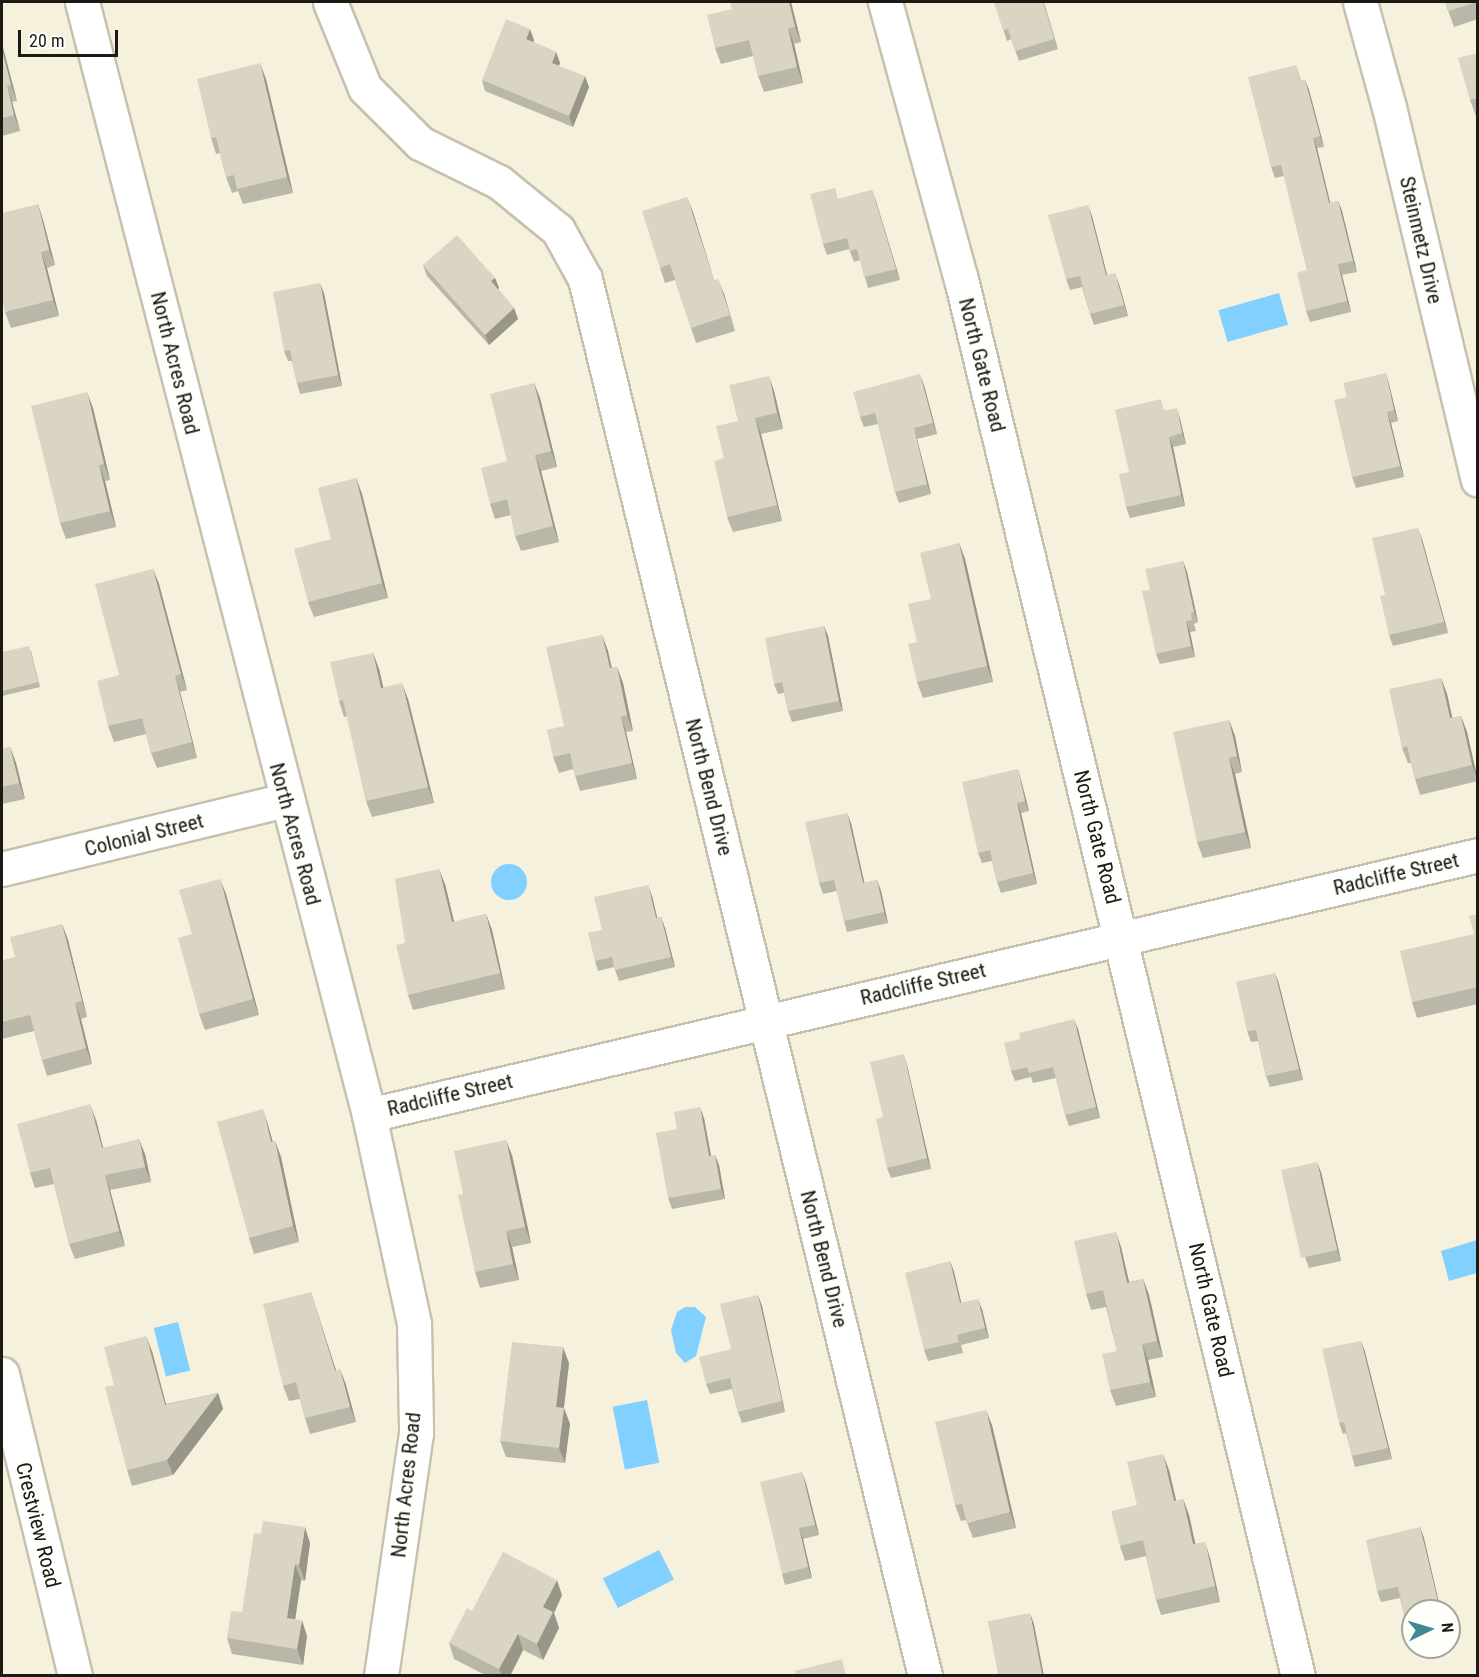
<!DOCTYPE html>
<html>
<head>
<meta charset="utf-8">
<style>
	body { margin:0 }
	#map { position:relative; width:1479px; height:1677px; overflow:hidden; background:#f5f1dd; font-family:"Roboto Condensed",sans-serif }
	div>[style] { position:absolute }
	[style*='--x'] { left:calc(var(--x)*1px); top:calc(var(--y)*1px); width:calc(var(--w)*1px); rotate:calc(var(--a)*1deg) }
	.water>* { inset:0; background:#81d0ff; transform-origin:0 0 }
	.round { border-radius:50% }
	.roads { filter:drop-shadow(2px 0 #c6c1af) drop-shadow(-2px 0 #c6c1af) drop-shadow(0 2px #c6c1af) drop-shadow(0 -2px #c6c1af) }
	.minor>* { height:33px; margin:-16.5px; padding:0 16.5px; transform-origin:16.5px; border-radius:16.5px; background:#fff }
	.wall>* { inset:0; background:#bbb7a8 }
	.shaded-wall>* { inset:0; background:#999588 }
	.building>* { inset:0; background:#dad5c3; transform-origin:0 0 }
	span { translate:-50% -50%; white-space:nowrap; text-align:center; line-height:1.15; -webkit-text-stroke:6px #fefefa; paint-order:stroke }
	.street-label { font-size:21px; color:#1c1a13 }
	.frame { position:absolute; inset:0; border:3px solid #1c1a13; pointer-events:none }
	.north { position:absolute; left:1401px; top:1599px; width:60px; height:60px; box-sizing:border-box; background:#fefefa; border:2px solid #a4a39e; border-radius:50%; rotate:85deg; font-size:16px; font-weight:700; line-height:24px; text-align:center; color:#1c1a13 }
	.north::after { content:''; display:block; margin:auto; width:21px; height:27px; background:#428794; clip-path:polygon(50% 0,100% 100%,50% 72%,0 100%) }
	.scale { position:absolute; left:18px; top:30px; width:100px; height:27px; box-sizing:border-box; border:3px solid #1c1a13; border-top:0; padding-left:8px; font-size:18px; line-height:21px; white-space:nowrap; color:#1c1a13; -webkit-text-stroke:4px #fefefa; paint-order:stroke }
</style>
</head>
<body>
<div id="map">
	<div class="water">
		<i style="left:1279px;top:293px;width:33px;height:63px;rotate:74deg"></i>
		<i class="round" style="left:491px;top:864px;width:36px;height:36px"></i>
		<i style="clip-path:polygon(1477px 1240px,1477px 1273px,1449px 1281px,1441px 1251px)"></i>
		<i style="clip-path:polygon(685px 1307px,695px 1307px,706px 1317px,696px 1356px,685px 1363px,676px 1353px,671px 1330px,677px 1312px)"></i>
		<i style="left:178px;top:1322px;width:50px;height:25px;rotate:76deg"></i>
		<i style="left:647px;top:1400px;width:64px;height:35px;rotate:79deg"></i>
		<i style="left:659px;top:1550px;width:33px;height:63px;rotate:63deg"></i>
	</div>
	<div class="roads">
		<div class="minor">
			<i style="--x:82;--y:2;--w:1149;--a:75.54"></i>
			<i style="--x:369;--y:1115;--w:214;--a:77.8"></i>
			<i style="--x:414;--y:1324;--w:109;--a:88.9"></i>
			<i style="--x:416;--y:1433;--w:246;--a:98.2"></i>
			<i style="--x:330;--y:2;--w:93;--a:67.9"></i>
			<i style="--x:365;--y:88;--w:78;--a:45"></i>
			<i style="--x:420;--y:143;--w:88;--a:26.3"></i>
			<i style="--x:499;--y:182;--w:76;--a:39.1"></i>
			<i style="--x:558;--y:230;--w:56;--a:61.1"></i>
			<i style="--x:585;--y:279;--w:1438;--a:76.32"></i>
			<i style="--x:885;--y:2;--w:287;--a:74.7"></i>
			<i style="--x:961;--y:279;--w:1437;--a:76.44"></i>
			<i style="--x:1360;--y:2;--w:109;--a:74.6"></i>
			<i style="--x:1389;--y:107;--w:383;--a:76.6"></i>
			<i style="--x:2;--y:869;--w:292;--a:-13.7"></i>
			<i style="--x:369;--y:1115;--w:1139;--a:-13.19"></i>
			<i style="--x:2;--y:1374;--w:311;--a:76.4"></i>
		</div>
	</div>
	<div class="wall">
		<i style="clip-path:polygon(791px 2px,801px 42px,794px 44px,803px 83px,764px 92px,758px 76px,753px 56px,721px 64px,715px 48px)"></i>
		<i style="clip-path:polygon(994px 2px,1044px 2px,1058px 49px,1019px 61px,1011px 39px,1007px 41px)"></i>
		<i style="clip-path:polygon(1445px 2px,1478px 2px,1478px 19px,1454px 27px)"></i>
		<i style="clip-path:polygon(534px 40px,533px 42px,556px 52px,560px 63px,559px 66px,589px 87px,573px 127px,485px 91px,482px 80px)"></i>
		<i style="clip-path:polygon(2px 44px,17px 101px,12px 102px,20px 131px,2px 136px)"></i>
		<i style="clip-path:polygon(1478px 53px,1478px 115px,1476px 116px,1470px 100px)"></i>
		<i style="clip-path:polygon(1296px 65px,1301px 81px,1305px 80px,1309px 90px,1324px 147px,1317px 148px,1330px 203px,1338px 201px,1342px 211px,1357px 272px,1342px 275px,1351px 312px,1310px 322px,1306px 311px,1307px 270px,1284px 176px,1275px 178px,1271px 167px)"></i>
		<i style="clip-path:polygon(266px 79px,293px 193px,243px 204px,238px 191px,232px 193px,226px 177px,220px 153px,216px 154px,211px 138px)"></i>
		<i style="clip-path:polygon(872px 190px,900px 280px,868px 288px,860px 260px,854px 262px,849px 249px,827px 255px,823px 244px,839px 199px)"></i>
		<i style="clip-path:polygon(38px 204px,43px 220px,55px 265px,47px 268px,59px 316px,11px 328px,5px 312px)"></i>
		<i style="clip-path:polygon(693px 212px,714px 280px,724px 294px,735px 331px,696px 343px,675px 280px,665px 283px,660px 268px)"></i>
		<i style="clip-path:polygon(1092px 216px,1107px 275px,1119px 284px,1128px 316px,1094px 325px,1090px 314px,1082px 287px,1070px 290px,1066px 279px)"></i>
		<i style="clip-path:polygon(423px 265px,495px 278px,499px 288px,498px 289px,514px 308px,518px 319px,489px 345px,427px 276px)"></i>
		<i style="clip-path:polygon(324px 293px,342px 386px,300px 394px,297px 383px,292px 361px,288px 361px,284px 351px)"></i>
		<i style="clip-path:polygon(1386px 373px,1389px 384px,1398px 421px,1391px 423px,1404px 477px,1356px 488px,1352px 477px,1347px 397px)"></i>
		<i style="clip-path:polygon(534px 383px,540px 398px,557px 467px,541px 471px,559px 542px,521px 551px,515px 536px,511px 515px,495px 519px,490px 504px,507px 461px)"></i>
		<i style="clip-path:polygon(924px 385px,937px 434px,917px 439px,931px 494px,899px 503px,895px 492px,878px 424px,864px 427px,860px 417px)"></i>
		<i style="clip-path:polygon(774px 391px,783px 429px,761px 434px,782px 521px,733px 532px,727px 517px,724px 458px,738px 421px)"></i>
		<i style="clip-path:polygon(93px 408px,110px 480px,105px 481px,116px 527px,66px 539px,60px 523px)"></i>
		<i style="clip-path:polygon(1165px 410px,1180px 419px,1186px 444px,1173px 447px,1185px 506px,1130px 518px,1126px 507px,1129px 472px)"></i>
		<i style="clip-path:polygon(356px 478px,362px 494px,388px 598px,314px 617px,308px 602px,331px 539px)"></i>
		<i style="clip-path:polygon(1422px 539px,1448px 633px,1393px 646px,1389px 635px,1385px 595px)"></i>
		<i style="clip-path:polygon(959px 543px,965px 559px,993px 682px,923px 698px,917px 682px,917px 642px,931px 599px)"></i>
		<i style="clip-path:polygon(1183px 561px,1187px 572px,1198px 622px,1194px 624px,1196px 631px,1190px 632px,1195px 657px,1160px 664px,1156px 654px,1150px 590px)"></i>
		<i style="clip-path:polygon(153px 569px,159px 584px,187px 690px,180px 692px,197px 758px,157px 768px,151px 753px,146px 734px,114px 742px,108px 726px,119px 675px)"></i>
		<i style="clip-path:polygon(824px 626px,828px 636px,843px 711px,792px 722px,788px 711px,784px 693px,778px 694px,774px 684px)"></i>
		<i style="clip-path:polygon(602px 635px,608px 651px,612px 668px,617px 667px,623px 683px,633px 731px,626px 732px,637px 779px,580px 791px,573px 769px,559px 773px,553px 757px,564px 726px)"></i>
		<i style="clip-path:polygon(31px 651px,40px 687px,2px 696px,2px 652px)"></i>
		<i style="clip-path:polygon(373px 653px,379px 669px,383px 687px,408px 699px,434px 803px,372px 817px,366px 801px,347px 716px,344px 717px,339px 701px)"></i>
		<i style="clip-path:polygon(1441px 678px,1447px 694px,1452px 718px,1461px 716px,1467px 732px,1478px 781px,1420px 795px,1415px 779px,1411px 763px,1408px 763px,1402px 748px)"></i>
		<i style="clip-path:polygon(1229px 720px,1235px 736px,1242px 772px,1235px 774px,1251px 848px,1203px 858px,1197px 842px)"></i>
		<i style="clip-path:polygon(10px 747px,16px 763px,25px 799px,2px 804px,2px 749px)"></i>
		<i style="clip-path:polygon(1018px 769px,1021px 780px,1029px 811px,1021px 813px,1037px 884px,1001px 893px,997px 882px,992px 861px,982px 863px,978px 853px)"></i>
		<i style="clip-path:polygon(851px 823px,864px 883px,877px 880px,881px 891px,888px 923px,847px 932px,844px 921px,837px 891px,823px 894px,819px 883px)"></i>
		<i style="clip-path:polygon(445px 884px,454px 922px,486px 914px,492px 930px,505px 989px,413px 1010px,408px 995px,405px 943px)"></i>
		<i style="clip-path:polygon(226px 894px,259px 1015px,205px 1030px,199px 1014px,192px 934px)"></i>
		<i style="clip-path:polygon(652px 896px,657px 918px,661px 917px,665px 928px,675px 967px,619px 981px,614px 967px,598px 971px,595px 961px,602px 930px)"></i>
		<i style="clip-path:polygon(1478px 914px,1478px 1004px,1417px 1018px,1412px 1002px,1474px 934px)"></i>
		<i style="clip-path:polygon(62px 924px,68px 940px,87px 1017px,81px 1019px,92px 1064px,47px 1076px,42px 1060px,34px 1031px,2px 1039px,2px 961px,15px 957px)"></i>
		<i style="clip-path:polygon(1275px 973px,1279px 984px,1303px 1080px,1270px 1087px,1266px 1076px,1258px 1041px,1251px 1042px,1247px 1031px)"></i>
		<i style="clip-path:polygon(1078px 1029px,1100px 1118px,1069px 1126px,1065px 1115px,1056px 1078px,1033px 1083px,1031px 1077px,1015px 1081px,1011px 1071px)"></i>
		<i style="clip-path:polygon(907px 1065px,931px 1169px,891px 1178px,887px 1168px,883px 1117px)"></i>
		<i style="clip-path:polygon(704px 1118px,711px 1156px,715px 1155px,719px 1165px,725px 1199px,672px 1209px,668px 1198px,677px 1129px)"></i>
		<i style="clip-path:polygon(96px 1120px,103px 1148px,145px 1154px,151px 1182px,110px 1190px,125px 1246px,75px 1259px,69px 1244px,54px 1184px,35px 1188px,30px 1173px)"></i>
		<i style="clip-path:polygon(268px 1125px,273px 1142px,275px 1141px,281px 1157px,299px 1242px,254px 1254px,249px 1238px)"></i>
		<i style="clip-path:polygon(512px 1155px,531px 1243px,512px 1247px,519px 1280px,480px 1288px,475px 1272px,463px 1194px)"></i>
		<i style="clip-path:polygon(1321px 1172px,1341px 1261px,1309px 1268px,1305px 1257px)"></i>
		<i style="clip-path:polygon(1121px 1247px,1129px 1282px,1143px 1279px,1149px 1295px,1163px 1357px,1148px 1360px,1156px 1397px,1116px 1406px,1110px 1390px,1117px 1351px,1106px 1307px,1091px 1310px,1086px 1294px)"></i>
		<i style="clip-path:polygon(950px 1261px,954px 1272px,961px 1303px,982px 1309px,989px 1338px,961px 1345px,963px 1353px,928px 1361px,924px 1350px)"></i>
		<i style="clip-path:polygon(311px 1292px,336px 1371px,340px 1369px,346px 1385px,356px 1422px,310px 1434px,305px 1418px,300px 1399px,289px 1401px,283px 1386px)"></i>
		<i style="clip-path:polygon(758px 1295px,762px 1306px,785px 1412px,742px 1423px,738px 1412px,732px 1389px,710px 1394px,706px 1384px,731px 1349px)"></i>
		<i style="clip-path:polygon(1361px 1341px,1365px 1352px,1392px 1459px,1355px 1467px,1352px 1456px,1346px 1433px,1343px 1434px,1339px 1423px)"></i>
		<i style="clip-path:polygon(152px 1351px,166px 1404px,218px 1393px,223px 1409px,173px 1475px,132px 1486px,127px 1470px,114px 1385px)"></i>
		<i style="clip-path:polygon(569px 1363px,564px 1408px,570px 1424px,565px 1463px,506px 1457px,500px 1441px)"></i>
		<i style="clip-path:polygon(992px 1425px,1016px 1528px,973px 1538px,966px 1520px,961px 1521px,955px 1505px)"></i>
		<i style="clip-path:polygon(1169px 1470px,1176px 1501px,1183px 1499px,1189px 1515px,1195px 1544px,1210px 1558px,1220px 1602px,1161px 1615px,1156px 1600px,1146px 1556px,1125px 1561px,1120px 1546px,1137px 1505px)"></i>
		<i style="clip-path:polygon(806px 1483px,819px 1535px,803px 1539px,812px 1578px,785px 1585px,782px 1574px)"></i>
		<i style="clip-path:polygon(1420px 1527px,1424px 1538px,1413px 1611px,1413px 1632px,1410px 1633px,1406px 1622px,1400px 1598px,1381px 1602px,1377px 1591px)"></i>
		<i style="clip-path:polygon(310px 1543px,305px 1581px,301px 1580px,295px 1619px,307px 1636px,303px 1665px,232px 1654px,227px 1638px,242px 1612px)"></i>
		<i style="clip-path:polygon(562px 1595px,554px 1613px,559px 1628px,543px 1660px,523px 1650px,510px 1676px,487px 1676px,454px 1659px,449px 1643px,472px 1611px)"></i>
	</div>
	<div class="shaded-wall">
		<i style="clip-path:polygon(789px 2px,791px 2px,801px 42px,795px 27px)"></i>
		<i style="clip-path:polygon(788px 28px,794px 44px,803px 83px,797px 67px)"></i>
		<i style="clip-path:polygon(530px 29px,534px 40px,530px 50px,526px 39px)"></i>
		<i style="clip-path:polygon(2px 44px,17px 101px,11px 85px,2px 50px)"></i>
		<i style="clip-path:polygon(556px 52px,560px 63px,556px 73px,552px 63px)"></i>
		<i style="clip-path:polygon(260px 63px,266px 79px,293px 193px,287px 177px)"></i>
		<i style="clip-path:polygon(585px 76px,589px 87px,573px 127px,569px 116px)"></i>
		<i style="clip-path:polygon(1305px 80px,1309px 90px,1324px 147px,1320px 136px)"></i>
		<i style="clip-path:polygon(7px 86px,12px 102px,20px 131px,14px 115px)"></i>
		<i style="clip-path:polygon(1313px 138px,1317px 148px,1333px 214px,1329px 203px)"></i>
		<i style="clip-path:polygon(872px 190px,876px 201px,900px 280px,896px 269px)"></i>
		<i style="clip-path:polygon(687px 197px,693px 212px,719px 296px,714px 280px)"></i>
		<i style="clip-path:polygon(1338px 201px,1342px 211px,1357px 272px,1353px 261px)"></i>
		<i style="clip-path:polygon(38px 204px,43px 220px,55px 265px,49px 250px)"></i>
		<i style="clip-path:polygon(1088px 205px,1092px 216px,1110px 286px,1106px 275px)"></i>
		<i style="clip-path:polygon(41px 252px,47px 268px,59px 316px,53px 300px)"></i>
		<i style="clip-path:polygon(1338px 264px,1342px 275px,1351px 312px,1347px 301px)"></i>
		<i style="clip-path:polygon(1115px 273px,1119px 284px,1128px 316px,1124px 305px)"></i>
		<i style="clip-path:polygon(495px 278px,499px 288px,495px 292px,491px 281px)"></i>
		<i style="clip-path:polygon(718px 279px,724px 294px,735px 331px,730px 315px)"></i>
		<i style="clip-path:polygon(320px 283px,324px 293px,342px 386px,338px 375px)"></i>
		<i style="clip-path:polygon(514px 308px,518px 319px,489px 345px,485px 335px)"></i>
		<i style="clip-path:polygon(1386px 373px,1389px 384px,1398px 421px,1394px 410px)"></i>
		<i style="clip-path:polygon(920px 374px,924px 385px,937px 434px,933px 423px)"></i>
		<i style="clip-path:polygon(769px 376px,774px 391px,783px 429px,777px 413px)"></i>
		<i style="clip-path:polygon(534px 383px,540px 398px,557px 467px,551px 451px)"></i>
		<i style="clip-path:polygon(87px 392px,93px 408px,110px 480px,104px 464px)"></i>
		<i style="clip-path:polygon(1177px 408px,1180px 419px,1186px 444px,1182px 433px)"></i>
		<i style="clip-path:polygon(1387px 412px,1391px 423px,1404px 477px,1400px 466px)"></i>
		<i style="clip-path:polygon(755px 418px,761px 434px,782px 521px,777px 505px)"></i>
		<i style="clip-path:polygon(914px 428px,917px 439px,931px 494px,927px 484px)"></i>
		<i style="clip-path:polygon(1169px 437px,1173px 447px,1185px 506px,1181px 495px)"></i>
		<i style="clip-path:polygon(535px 455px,541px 471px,559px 542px,553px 526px)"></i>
		<i style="clip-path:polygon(99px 465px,105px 481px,116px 527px,110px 511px)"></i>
		<i style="clip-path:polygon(356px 478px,362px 494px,388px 598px,382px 583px)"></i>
		<i style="clip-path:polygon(1418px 528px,1422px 539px,1448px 633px,1444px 622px)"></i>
		<i style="clip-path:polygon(959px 543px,965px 559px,993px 682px,987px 666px)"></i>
		<i style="clip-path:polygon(1183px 561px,1187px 572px,1198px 622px,1194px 612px)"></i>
		<i style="clip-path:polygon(153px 569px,159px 584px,187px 690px,181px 674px)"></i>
		<i style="clip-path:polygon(1186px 621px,1190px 632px,1195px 657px,1191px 646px)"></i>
		<i style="clip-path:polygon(824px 626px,828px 636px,843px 711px,839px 701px)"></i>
		<i style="clip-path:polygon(602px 635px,608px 651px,615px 684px,610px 668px)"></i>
		<i style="clip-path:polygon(373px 653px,379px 669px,387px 703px,381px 688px)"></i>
		<i style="clip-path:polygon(617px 667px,623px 683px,633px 731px,627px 715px)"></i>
		<i style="clip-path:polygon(175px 676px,180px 692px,197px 758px,192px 742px)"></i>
		<i style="clip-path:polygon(1441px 678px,1447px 694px,1456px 734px,1450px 718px)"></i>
		<i style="clip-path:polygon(402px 683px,408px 699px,434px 803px,428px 787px)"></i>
		<i style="clip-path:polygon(1461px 716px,1467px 732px,1478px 781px,1472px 765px)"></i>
		<i style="clip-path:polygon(621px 717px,626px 732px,637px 779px,632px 763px)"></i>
		<i style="clip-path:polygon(1229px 720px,1235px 736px,1242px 772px,1237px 756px)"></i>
		<i style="clip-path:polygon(10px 747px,16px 763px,25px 799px,19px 783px)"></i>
		<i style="clip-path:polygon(1229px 758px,1235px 774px,1251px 848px,1245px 832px)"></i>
		<i style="clip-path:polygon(1018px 769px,1021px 780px,1029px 811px,1025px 801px)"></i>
		<i style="clip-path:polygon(1017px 803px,1021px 813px,1037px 884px,1033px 873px)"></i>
		<i style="clip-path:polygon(847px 813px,851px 823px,867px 894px,863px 883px)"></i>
		<i style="clip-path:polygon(439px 869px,445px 884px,458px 938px,452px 922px)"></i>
		<i style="clip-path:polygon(220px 879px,226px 894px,259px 1015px,253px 999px)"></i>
		<i style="clip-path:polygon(877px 880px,881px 891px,888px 923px,884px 912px)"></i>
		<i style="clip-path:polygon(648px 885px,652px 896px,660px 929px,656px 918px)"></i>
		<i style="clip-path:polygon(486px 914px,492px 930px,505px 989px,500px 973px)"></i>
		<i style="clip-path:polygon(661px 917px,665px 928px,675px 967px,671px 957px)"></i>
		<i style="clip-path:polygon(62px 924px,68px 940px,87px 1017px,82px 1001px)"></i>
		<i style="clip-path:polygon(1275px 973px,1279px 984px,1303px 1080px,1299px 1069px)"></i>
		<i style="clip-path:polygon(75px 1003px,81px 1019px,92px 1064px,86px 1048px)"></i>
		<i style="clip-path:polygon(1074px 1019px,1078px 1029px,1100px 1118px,1096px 1107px)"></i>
		<i style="clip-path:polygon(904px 1054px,907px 1065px,931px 1169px,927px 1158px)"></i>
		<i style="clip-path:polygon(90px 1104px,96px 1120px,107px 1163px,102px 1148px)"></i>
		<i style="clip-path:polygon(700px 1107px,704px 1118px,713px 1167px,709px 1156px)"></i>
		<i style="clip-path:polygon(263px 1109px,268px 1125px,277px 1158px,271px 1142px)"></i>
		<i style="clip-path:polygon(139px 1139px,145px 1154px,151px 1182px,145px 1167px)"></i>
		<i style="clip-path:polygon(506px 1140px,512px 1155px,531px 1243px,525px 1227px)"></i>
		<i style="clip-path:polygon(275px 1141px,281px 1157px,299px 1242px,293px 1226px)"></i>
		<i style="clip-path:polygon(715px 1155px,719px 1165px,725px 1199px,721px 1189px)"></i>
		<i style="clip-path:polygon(1317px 1162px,1321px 1172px,1341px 1261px,1337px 1250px)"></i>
		<i style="clip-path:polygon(105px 1175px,110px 1190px,125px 1246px,119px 1231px)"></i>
		<i style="clip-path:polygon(506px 1231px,512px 1247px,519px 1280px,513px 1264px)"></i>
		<i style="clip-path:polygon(1116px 1232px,1121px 1247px,1133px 1299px,1127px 1283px)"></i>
		<i style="clip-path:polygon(950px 1261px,954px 1272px,964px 1314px,960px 1303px)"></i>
		<i style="clip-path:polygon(1143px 1279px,1149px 1295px,1163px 1357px,1157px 1341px)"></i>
		<i style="clip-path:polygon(311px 1292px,316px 1308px,341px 1386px,335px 1371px)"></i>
		<i style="clip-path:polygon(758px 1295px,762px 1306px,785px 1412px,782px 1401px)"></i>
		<i style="clip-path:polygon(978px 1299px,982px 1309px,989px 1338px,985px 1328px)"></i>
		<i style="clip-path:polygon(146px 1336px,152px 1351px,170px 1420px,165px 1405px)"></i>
		<i style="clip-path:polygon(1361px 1341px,1365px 1352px,1392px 1459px,1388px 1448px)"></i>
		<i style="clip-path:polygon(1142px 1344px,1148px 1360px,1156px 1397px,1150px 1382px)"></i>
		<i style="clip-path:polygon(563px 1347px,569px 1363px,562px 1423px,556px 1407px)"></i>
		<i style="clip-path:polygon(340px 1369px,346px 1385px,356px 1422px,350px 1407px)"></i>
		<i style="clip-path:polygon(218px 1393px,223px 1409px,173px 1475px,167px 1460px)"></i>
		<i style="clip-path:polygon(564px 1408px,570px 1424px,565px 1463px,559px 1448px)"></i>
		<i style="clip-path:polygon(986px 1410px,992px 1425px,1016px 1528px,1010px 1512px)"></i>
		<i style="clip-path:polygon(1163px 1454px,1169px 1470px,1180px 1517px,1174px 1501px)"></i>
		<i style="clip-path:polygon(802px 1472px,806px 1483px,819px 1535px,815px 1525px)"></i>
		<i style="clip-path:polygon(1183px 1499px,1189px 1515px,1199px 1560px,1193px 1544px)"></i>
		<i style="clip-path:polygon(305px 1527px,310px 1543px,305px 1581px,299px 1565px)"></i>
		<i style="clip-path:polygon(1420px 1527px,1424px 1538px,1441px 1611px,1440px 1611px)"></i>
		<i style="clip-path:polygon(799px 1528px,803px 1539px,812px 1578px,808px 1567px)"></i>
		<i style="clip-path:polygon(1205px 1542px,1210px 1558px,1220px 1602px,1215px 1586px)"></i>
		<i style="clip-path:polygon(295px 1564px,301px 1580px,293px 1634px,287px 1618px)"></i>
		<i style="clip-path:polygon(557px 1580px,562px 1595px,554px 1613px,559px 1628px,543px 1660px,537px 1644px,543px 1607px)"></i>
		<i style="clip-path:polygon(1030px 1613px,1034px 1624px,1044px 1676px,1042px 1676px)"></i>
		<i style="clip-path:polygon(302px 1620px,307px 1636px,303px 1665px,297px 1649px)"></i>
		<i style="clip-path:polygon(518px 1634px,523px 1650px,510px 1676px,502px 1676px,499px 1669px)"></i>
	</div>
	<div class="building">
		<i style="clip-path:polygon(730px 2px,789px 2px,795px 27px,788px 28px,797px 67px,758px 76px,749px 40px,715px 48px,707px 15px,732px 9px)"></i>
		<i style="clip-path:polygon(994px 2px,1043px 2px,1054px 39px,1015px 51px,1008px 29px,1003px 30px)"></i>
		<i style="clip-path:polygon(1445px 2px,1477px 2px,1449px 11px)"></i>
		<i style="clip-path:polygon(506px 19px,530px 29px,526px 39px,556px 52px,552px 63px,585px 76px,569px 116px,482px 80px)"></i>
		<i style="clip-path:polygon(2px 50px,11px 85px,7px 86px,14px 115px,2px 118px)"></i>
		<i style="clip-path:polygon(1478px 53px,1478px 98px,1470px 100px,1458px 58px)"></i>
		<i style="clip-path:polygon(260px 63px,287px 177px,237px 189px,234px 175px,226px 177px,216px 137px,211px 138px,197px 79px)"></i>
		<i style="clip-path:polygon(1296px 65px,1300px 81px,1305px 80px,1320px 136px,1313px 138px,1329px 203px,1338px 201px,1353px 261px,1338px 264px,1347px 301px,1306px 311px,1297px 273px,1307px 270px,1281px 165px,1271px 167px,1248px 77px)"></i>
		<i style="clip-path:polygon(835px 188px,838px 199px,872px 190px,896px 269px,864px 277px,857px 249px,850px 251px,847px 238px,823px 244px,810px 194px)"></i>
		<i style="clip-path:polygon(687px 197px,714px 280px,718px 279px,730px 315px,691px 328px,670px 264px,660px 268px,642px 211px)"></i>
		<i style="clip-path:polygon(38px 204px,49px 250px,41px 252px,53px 300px,5px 312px,2px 298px,2px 213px)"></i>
		<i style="clip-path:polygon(1088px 205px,1106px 275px,1115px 273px,1124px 305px,1090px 314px,1080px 276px,1066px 279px,1048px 215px)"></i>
		<i style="clip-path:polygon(457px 235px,495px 278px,491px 281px,514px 308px,485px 335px,423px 265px)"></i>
		<i style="clip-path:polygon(320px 283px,338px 375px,297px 383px,290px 350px,284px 351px,273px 292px)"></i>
		<i style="clip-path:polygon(1386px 373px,1394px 410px,1387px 412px,1400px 466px,1352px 477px,1334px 400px,1347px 397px,1343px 383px)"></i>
		<i style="clip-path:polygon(920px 374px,933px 423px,914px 428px,927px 484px,895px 492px,875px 413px,860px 417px,853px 392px)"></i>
		<i style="clip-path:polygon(769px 376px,777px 413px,755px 418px,777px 505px,727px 517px,714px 461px,724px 458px,716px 426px,738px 421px,729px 385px)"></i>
		<i style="clip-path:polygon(534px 383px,551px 451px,535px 455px,553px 526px,515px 536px,507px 499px,490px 504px,481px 468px,507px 461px,490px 394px)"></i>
		<i style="clip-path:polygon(87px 392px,104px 464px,99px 465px,110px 511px,60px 523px,31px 406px)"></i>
		<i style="clip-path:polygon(1161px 399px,1164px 411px,1177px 408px,1182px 433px,1169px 437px,1181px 495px,1126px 507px,1119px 474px,1129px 472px,1115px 410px)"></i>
		<i style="clip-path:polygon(356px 478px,382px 583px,308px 602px,294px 549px,331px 539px,318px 488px)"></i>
		<i style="clip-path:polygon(1418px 528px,1444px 622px,1389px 635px,1380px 596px,1385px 595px,1372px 538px)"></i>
		<i style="clip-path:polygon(959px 543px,987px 666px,917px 682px,908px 644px,917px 642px,908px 604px,931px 599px,920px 553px)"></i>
		<i style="clip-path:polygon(1183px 561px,1194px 612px,1191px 613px,1192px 620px,1186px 621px,1191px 646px,1156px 654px,1142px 591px,1150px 590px,1145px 569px)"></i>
		<i style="clip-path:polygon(153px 569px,181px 674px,175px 676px,192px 742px,151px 753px,142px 718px,108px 726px,97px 681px,119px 675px,95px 584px)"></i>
		<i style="clip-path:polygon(824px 626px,839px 701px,788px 711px,782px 682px,774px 684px,765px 638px)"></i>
		<i style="clip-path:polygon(602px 635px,610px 668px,617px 667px,627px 715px,621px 717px,632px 763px,575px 776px,570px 753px,553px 757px,547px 730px,564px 726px,546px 647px)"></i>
		<i style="clip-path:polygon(29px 646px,38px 682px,2px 691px,2px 652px)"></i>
		<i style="clip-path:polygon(373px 653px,381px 688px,402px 683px,428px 787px,366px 801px,343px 700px,339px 701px,330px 662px)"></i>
		<i style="clip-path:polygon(1441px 678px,1450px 718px,1461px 716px,1472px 765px,1415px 779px,1407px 746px,1402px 748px,1389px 689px)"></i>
		<i style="clip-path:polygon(1229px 720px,1237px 756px,1229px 758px,1245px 832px,1197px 842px,1173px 732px)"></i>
		<i style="clip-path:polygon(10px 747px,19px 783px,2px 787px,2px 749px)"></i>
		<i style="clip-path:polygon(1018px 769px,1025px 801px,1017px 803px,1033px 873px,997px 882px,990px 850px,978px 853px,962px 782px)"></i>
		<i style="clip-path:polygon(847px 813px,863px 883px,877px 880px,884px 912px,844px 921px,834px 880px,819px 883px,805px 822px)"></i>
		<i style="clip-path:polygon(439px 869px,452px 922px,486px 914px,500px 973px,408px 995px,396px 945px,405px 943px,395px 879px)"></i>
		<i style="clip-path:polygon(220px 879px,253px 999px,199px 1014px,178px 938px,192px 934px,179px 890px)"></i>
		<i style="clip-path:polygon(648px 885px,656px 918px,661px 917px,671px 957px,615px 970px,612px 957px,595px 961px,588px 933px,602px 930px,594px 897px)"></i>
		<i style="clip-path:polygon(1478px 914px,1478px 987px,1412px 1002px,1400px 951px,1474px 934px,1469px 916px)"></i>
		<i style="clip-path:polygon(62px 924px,82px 1001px,75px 1003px,86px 1048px,42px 1060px,30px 1015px,2px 1022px,2px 961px,15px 957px,10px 937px)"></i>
		<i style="clip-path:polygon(1275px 973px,1299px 1069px,1266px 1076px,1256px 1030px,1247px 1031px,1236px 982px)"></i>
		<i style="clip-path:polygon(1074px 1019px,1096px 1107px,1065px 1115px,1053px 1067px,1029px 1073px,1027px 1067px,1011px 1071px,1004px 1043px,1020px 1039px,1019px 1033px)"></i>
		<i style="clip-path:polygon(904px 1054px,927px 1158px,887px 1168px,876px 1119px,883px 1117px,870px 1062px)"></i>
		<i style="clip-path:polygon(90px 1104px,102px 1148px,139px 1139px,145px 1167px,105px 1175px,119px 1231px,69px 1244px,50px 1168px,30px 1173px,17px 1124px)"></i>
		<i style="clip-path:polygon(700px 1107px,709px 1156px,715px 1155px,721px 1189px,668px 1198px,656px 1133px,677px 1129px,674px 1112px)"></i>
		<i style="clip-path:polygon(263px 1109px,271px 1142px,275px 1141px,293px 1226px,249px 1238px,217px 1122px)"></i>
		<i style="clip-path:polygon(506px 1140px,525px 1227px,506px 1231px,513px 1264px,475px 1272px,458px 1195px,463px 1194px,454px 1151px)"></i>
		<i style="left:1317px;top:1162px;width:90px;height:37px;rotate:77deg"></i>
		<i style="clip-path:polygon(1116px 1232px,1127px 1283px,1143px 1279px,1157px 1341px,1142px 1344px,1150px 1382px,1110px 1390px,1102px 1354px,1117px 1351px,1103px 1290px,1086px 1294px,1074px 1241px)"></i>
		<i style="clip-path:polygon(950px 1261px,960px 1303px,978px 1299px,985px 1328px,957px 1335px,959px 1342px,924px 1350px,905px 1273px)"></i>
		<i style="clip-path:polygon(311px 1292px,335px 1371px,340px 1369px,350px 1407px,305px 1418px,296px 1382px,283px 1386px,263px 1304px)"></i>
		<i style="clip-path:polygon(758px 1295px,782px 1401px,738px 1412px,730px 1378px,706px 1384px,699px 1357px,731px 1349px,720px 1304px)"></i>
		<i style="clip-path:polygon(146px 1336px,165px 1405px,218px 1393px,167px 1460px,127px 1470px,105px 1387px,114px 1385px,104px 1347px)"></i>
		<i style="clip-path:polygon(1361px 1341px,1388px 1448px,1352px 1456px,1344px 1422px,1339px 1423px,1322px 1349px)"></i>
		<i style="clip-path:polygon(512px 1342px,563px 1347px,556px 1407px,564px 1408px,559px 1448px,500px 1441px)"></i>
		<i style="clip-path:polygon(986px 1410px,1010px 1512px,967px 1523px,962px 1504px,955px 1505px,935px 1422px)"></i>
		<i style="clip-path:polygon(1163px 1454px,1174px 1501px,1183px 1499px,1193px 1544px,1205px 1542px,1215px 1586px,1156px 1600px,1143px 1540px,1120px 1546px,1111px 1511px,1137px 1505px,1127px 1462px)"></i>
		<i style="clip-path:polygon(802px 1472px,815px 1525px,799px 1528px,808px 1567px,782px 1574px,760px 1482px)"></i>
		<i style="clip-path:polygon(263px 1521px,305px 1527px,299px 1565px,295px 1564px,287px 1618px,302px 1620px,297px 1649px,227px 1638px,231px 1611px,242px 1612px,254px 1533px,261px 1534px)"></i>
		<i style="clip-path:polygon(1420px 1527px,1440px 1611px,1413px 1611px,1413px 1620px,1406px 1622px,1398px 1587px,1377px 1591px,1366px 1540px)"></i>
		<i style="clip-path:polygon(503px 1552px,557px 1580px,543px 1607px,553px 1612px,537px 1644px,518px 1634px,499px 1669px,449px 1643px,467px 1608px,472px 1611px)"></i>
		<i style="left:1030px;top:1613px;width:64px;height:43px;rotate:79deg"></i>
		<i style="clip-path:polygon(842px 1659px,846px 1676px,796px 1676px,795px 1671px)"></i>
	</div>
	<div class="street-label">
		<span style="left:1421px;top:240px;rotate:77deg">Steinmetz Drive</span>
		<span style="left:175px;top:363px;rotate:76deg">North Acres Road</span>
		<span style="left:982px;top:365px;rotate:76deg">North Gate Road</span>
		<span style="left:709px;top:787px;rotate:76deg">North Bend Drive</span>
		<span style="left:295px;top:834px;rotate:75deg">North Acres Road</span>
		<span style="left:144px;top:835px;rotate:-14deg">Colonial Street</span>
		<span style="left:1097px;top:837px;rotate:76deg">North Gate Road</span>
		<span style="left:1396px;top:874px;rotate:-13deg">Radcliffe Street</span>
		<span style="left:923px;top:984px;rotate:-13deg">Radcliffe Street</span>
		<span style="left:450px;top:1095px;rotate:-13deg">Radcliffe Street</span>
		<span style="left:824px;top:1259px;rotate:76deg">North Bend Drive</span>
		<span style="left:1211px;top:1310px;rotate:77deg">North Gate Road</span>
		<span style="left:406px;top:1485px;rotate:-84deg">North Acres Road</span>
		<span style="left:38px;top:1525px;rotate:76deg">Crestview Road</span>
	</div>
	<div class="frame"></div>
	<div class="north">N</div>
	<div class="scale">20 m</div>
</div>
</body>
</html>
